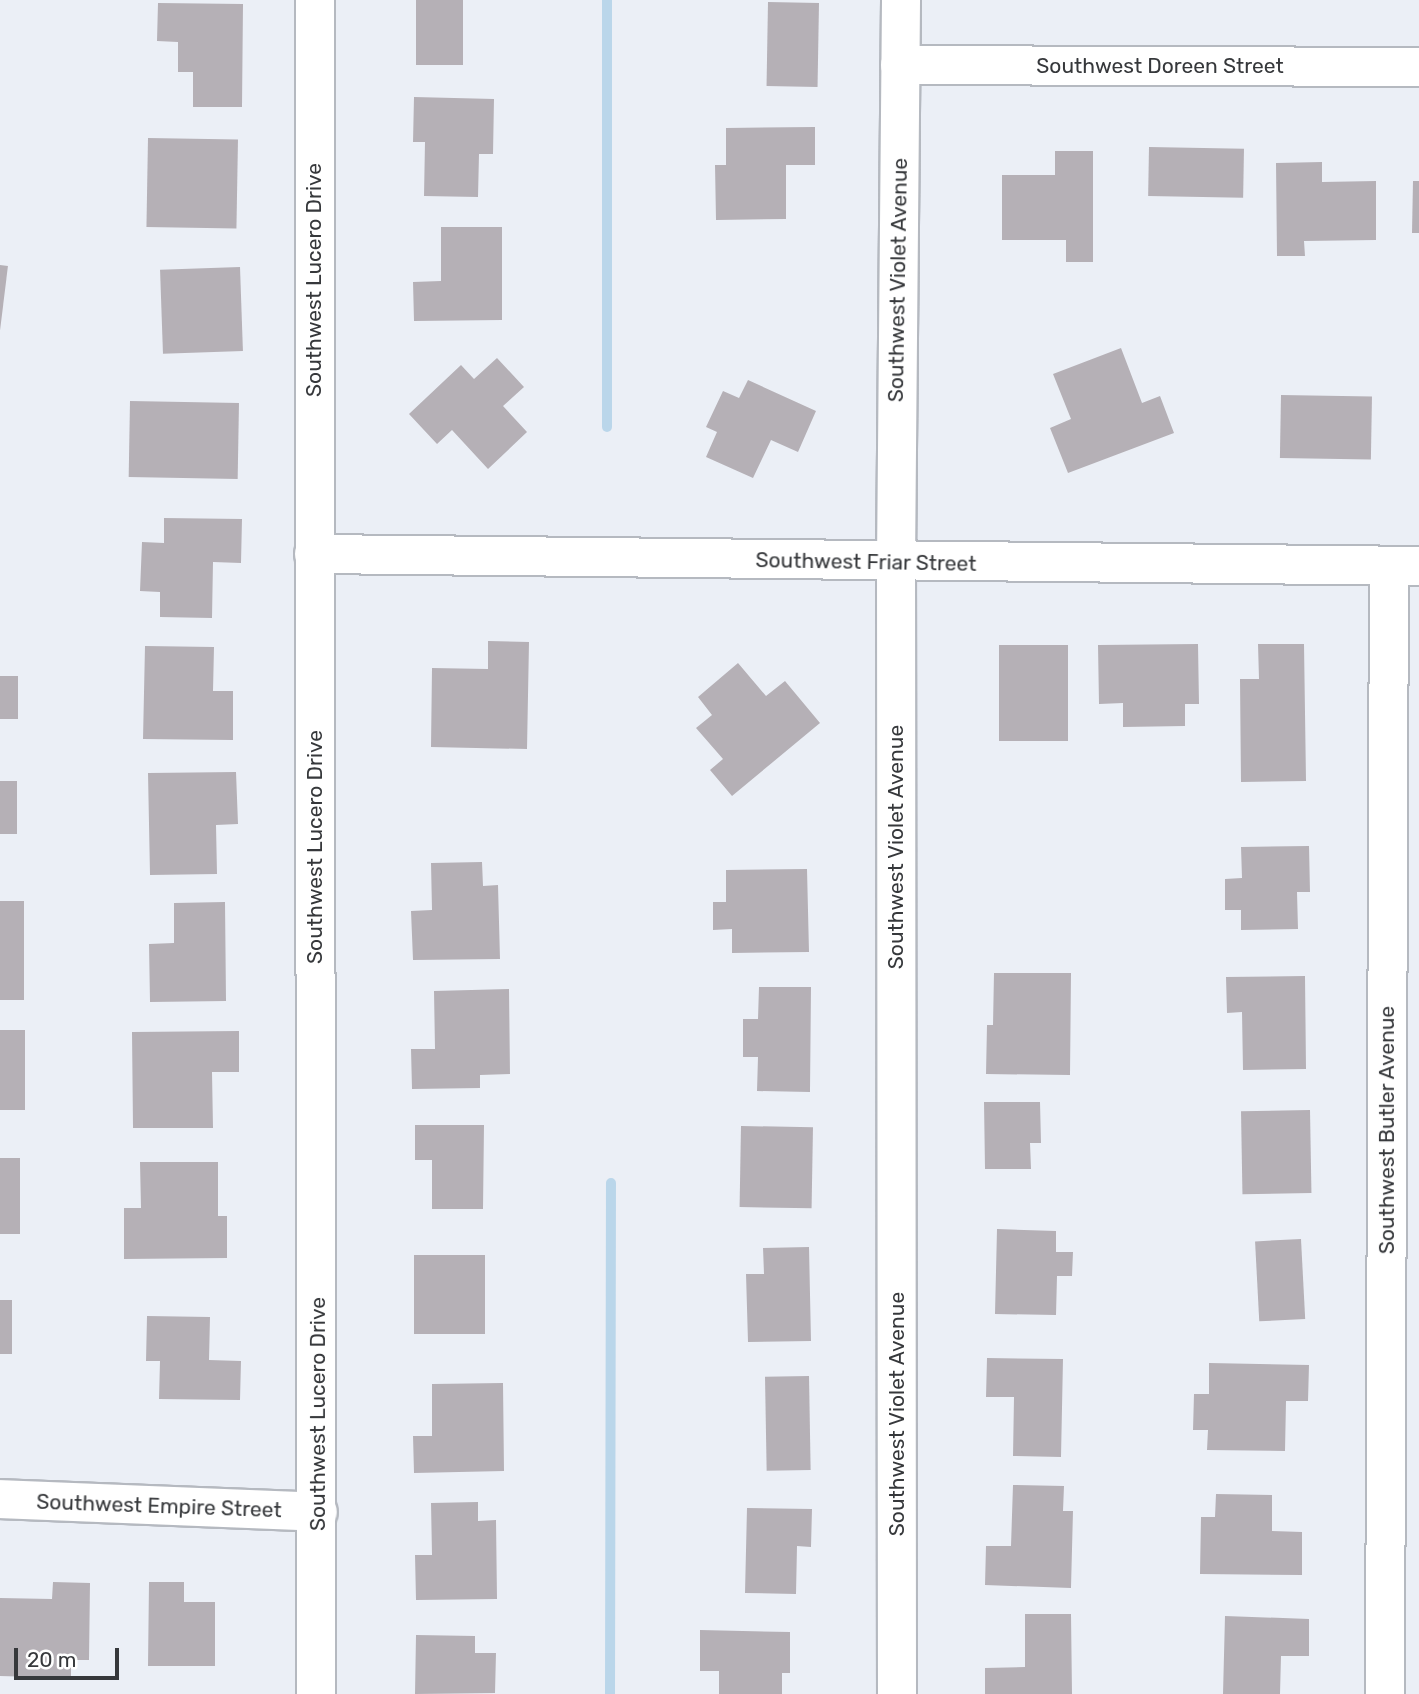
<!DOCTYPE html>
<html>
<head>
<meta charset="utf-8">
<style>
	body { margin:0 }
	#map { position:relative; width:1419px; height:1694px; overflow:hidden; background:#ebeff6; font-family:Rubik,sans-serif }
	div>[style] { position:absolute }
	[style*='--x'] { left:calc(var(--x)*1px); top:calc(var(--y)*1px); width:calc(var(--w)*1px); rotate:calc(var(--a)*1deg) }
	.stream>* { height:10px; margin:-5px; padding:0 5px; transform-origin:5px; border-radius:5px; background:#bad6ea }
	.building>* { inset:0; background:#b5b0b6; transform-origin:0 0 }
	.roads { filter:drop-shadow(2px 0 #b5b9c0) drop-shadow(-2px 0 #b5b9c0) drop-shadow(0 2px #b5b9c0) drop-shadow(0 -2px #b5b9c0) }
	.minor>* { height:38px; margin:-19px; padding:0 19px; transform-origin:19px; border-radius:19px; background:#fff }
	span { translate:-50% -50%; white-space:nowrap; text-align:center; line-height:1.15; -webkit-text-stroke:6px #fff; paint-order:stroke }
	.street-label { font-size:21px; color:#36383b }
	.scale { position:absolute; left:14px; top:1648px; width:105px; height:32px; box-sizing:border-box; border:4px solid #36383b; border-top:0; padding-left:9px; font-size:21px; line-height:24px; white-space:nowrap; color:#36383b; -webkit-text-stroke:5px #fff; paint-order:stroke }
</style>
</head>
<body>
<div id="map">
	<div class="stream">
		<i style="--x:607;--y:0;--w:427;--a:90"></i>
		<i style="--x:610;--y:1694;--w:511;--a:-89.89"></i>
	</div>
	<div class="building">
		<i style="left:416px;top:0;width:47px;height:65px"></i>
		<i style="left:768px;top:2px;width:51px;height:84px;rotate:1deg"></i>
		<i style="clip-path:polygon(158px 3px,243px 4px,242px 107px,193px 107px,193px 72px,178px 72px,178px 42px,157px 41px)"></i>
		<i style="clip-path:polygon(414px 97px,494px 99px,493px 154px,479px 154px,478px 197px,424px 196px,425px 142px,413px 142px)"></i>
		<i style="clip-path:polygon(815px 127px,815px 165px,786px 165px,786px 219px,716px 220px,715px 165px,726px 165px,726px 128px)"></i>
		<i style="left:148px;top:138px;width:90px;height:89px;rotate:1deg"></i>
		<i style="left:1149px;top:147px;width:95px;height:49px;rotate:1deg"></i>
		<i style="clip-path:polygon(1055px 151px,1093px 151px,1093px 262px,1066px 262px,1066px 240px,1002px 240px,1002px 175px,1055px 175px)"></i>
		<i style="clip-path:polygon(1322px 162px,1322px 182px,1376px 181px,1376px 240px,1304px 241px,1305px 256px,1277px 256px,1276px 163px)"></i>
		<i style="clip-path:polygon(1413px 181px,1419px 181px,1419px 233px,1412px 233px)"></i>
		<i style="clip-path:polygon(441px 227px,502px 227px,502px 320px,414px 321px,413px 282px,441px 281px)"></i>
		<i style="left:0;top:265px;width:8px;height:66px;rotate:7deg"></i>
		<i style="left:240px;top:267px;width:84px;height:80px;rotate:88deg"></i>
		<i style="clip-path:polygon(1121px 348px,1142px 403px,1160px 396px,1174px 433px,1068px 473px,1050px 428px,1071px 419px,1053px 374px)"></i>
		<i style="clip-path:polygon(497px 358px,524px 387px,503px 406px,527px 432px,488px 469px,452px 430px,437px 444px,409px 414px,461px 365px,474px 379px)"></i>
		<i style="clip-path:polygon(748px 380px,816px 411px,798px 452px,771px 440px,753px 478px,706px 457px,717px 432px,706px 427px,723px 391px,739px 398px)"></i>
		<i style="left:1281px;top:395px;width:91px;height:63px;rotate:1deg"></i>
		<i style="left:130px;top:401px;width:109px;height:76px;rotate:1deg"></i>
		<i style="clip-path:polygon(164px 518px,242px 519px,241px 563px,213px 562px,212px 618px,160px 617px,160px 592px,140px 591px,142px 542px,164px 543px)"></i>
		<i style="clip-path:polygon(488px 641px,529px 642px,527px 749px,431px 747px,432px 668px,488px 669px)"></i>
		<i style="clip-path:polygon(1198px 644px,1199px 704px,1185px 704px,1185px 726px,1123px 727px,1123px 703px,1099px 704px,1098px 645px)"></i>
		<i style="clip-path:polygon(1258px 644px,1304px 644px,1306px 781px,1241px 782px,1240px 679px,1259px 679px)"></i>
		<i style="left:999px;top:645px;width:69px;height:96px"></i>
		<i style="clip-path:polygon(145px 646px,214px 647px,213px 691px,233px 691px,233px 740px,143px 739px)"></i>
		<i style="clip-path:polygon(738px 663px,766px 696px,785px 681px,820px 723px,732px 796px,710px 770px,723px 759px,696px 728px,712px 715px,698px 697px)"></i>
		<i style="left:0;top:676px;width:18px;height:43px"></i>
		<i style="clip-path:polygon(236px 772px,238px 824px,216px 825px,217px 874px,150px 875px,148px 773px)"></i>
		<i style="left:0;top:781px;width:17px;height:53px"></i>
		<i style="clip-path:polygon(1309px 846px,1310px 892px,1297px 892px,1298px 929px,1241px 930px,1241px 910px,1225px 910px,1225px 879px,1242px 878px,1241px 847px)"></i>
		<i style="clip-path:polygon(482px 862px,483px 886px,498px 885px,500px 959px,413px 960px,411px 911px,432px 910px,431px 863px)"></i>
		<i style="clip-path:polygon(807px 869px,809px 952px,732px 953px,732px 929px,713px 930px,713px 902px,726px 902px,726px 870px)"></i>
		<i style="left:0;top:901px;width:24px;height:99px"></i>
		<i style="clip-path:polygon(225px 902px,226px 1001px,150px 1002px,149px 944px,174px 943px,174px 903px)"></i>
		<i style="clip-path:polygon(994px 973px,1071px 973px,1070px 1075px,986px 1074px,987px 1025px,993px 1025px)"></i>
		<i style="clip-path:polygon(1305px 976px,1306px 1069px,1243px 1070px,1242px 1012px,1227px 1013px,1226px 977px)"></i>
		<i style="clip-path:polygon(759px 987px,811px 987px,810px 1092px,757px 1091px,758px 1057px,743px 1057px,743px 1019px,758px 1019px)"></i>
		<i style="clip-path:polygon(509px 989px,510px 1074px,480px 1075px,480px 1088px,412px 1089px,411px 1049px,435px 1049px,434px 991px)"></i>
		<i style="left:0;top:1030px;width:25px;height:80px"></i>
		<i style="clip-path:polygon(239px 1031px,239px 1072px,212px 1072px,213px 1128px,133px 1128px,132px 1032px)"></i>
		<i style="clip-path:polygon(984px 1102px,1040px 1102px,1041px 1143px,1030px 1143px,1031px 1169px,985px 1169px)"></i>
		<i style="left:1310px;top:1110px;width:83px;height:69px;rotate:89deg"></i>
		<i style="clip-path:polygon(415px 1125px,484px 1125px,483px 1209px,432px 1209px,432px 1160px,415px 1160px)"></i>
		<i style="left:741px;top:1126px;width:72px;height:81px;rotate:1deg"></i>
		<i style="left:0;top:1158px;width:20px;height:76px"></i>
		<i style="clip-path:polygon(140px 1162px,218px 1162px,218px 1216px,227px 1216px,227px 1258px,124px 1259px,124px 1208px,141px 1208px)"></i>
		<i style="clip-path:polygon(997px 1229px,1056px 1231px,1056px 1252px,1073px 1252px,1072px 1276px,1057px 1276px,1056px 1315px,995px 1314px)"></i>
		<i style="left:1301px;top:1239px;width:80px;height:46px;rotate:87deg"></i>
		<i style="clip-path:polygon(809px 1247px,811px 1341px,748px 1342px,746px 1274px,764px 1274px,763px 1248px)"></i>
		<i style="left:414px;top:1255px;width:71px;height:79px"></i>
		<i style="left:0;top:1300px;width:12px;height:54px"></i>
		<i style="clip-path:polygon(147px 1316px,210px 1317px,209px 1360px,241px 1361px,240px 1400px,159px 1399px,160px 1361px,146px 1361px)"></i>
		<i style="clip-path:polygon(987px 1358px,1063px 1359px,1061px 1457px,1013px 1456px,1014px 1397px,986px 1397px)"></i>
		<i style="clip-path:polygon(1209px 1363px,1309px 1365px,1308px 1401px,1286px 1401px,1285px 1451px,1207px 1450px,1208px 1430px,1193px 1430px,1194px 1394px,1209px 1394px)"></i>
		<i style="left:809px;top:1376px;width:94px;height:44px;rotate:89deg"></i>
		<i style="clip-path:polygon(503px 1383px,504px 1471px,414px 1473px,413px 1436px,432px 1436px,432px 1384px)"></i>
		<i style="clip-path:polygon(1013px 1485px,1064px 1486px,1063px 1511px,1073px 1511px,1071px 1588px,985px 1585px,986px 1546px,1011px 1546px)"></i>
		<i style="clip-path:polygon(1216px 1494px,1272px 1495px,1272px 1531px,1302px 1532px,1302px 1575px,1200px 1574px,1201px 1517px,1215px 1517px)"></i>
		<i style="clip-path:polygon(478px 1502px,478px 1521px,496px 1520px,497px 1599px,416px 1600px,415px 1555px,432px 1555px,431px 1503px)"></i>
		<i style="clip-path:polygon(747px 1508px,812px 1509px,811px 1547px,797px 1546px,796px 1594px,745px 1593px)"></i>
		<i style="clip-path:polygon(53px 1582px,90px 1583px,89px 1660px,71px 1660px,71px 1678px,0 1676px,0 1598px,52px 1599px)"></i>
		<i style="clip-path:polygon(149px 1582px,184px 1582px,184px 1602px,215px 1602px,215px 1666px,148px 1666px)"></i>
		<i style="clip-path:polygon(1025px 1614px,1071px 1614px,1072px 1694px,985px 1694px,985px 1668px,1025px 1667px)"></i>
		<i style="clip-path:polygon(1225px 1616px,1309px 1619px,1309px 1656px,1281px 1656px,1280px 1694px,1223px 1694px)"></i>
		<i style="clip-path:polygon(700px 1630px,790px 1632px,790px 1673px,782px 1673px,782px 1694px,719px 1694px,719px 1671px,700px 1671px)"></i>
		<i style="clip-path:polygon(416px 1635px,475px 1636px,475px 1653px,496px 1653px,495px 1693px,415px 1694px)"></i>
	</div>
	<div class="roads">
		<div class="minor">
			<i style="--x:315;--y:0;--w:1694;--a:89.97"></i>
			<i style="--x:900;--y:65;--w:519;--a:0.22"></i>
			<i style="--x:314;--y:554;--w:1105;--a:0.62"></i>
			<i style="--x:0;--y:1499;--w:318;--a:2.3"></i>
			<i style="--x:897;--y:1694;--w:1131;--a:-90.05"></i>
			<i style="--x:896;--y:563;--w:563;--a:-89.49"></i>
			<i style="--x:1385;--y:1694;--w:1128;--a:-89.8"></i>
		</div>
	</div>
	<div class="street-label">
		<span style="left:1160px;top:66px">Southwest Doreen Street</span>
		<span style="left:314px;top:280px;rotate:-90deg">Southwest Lucero Drive</span>
		<span style="left:898px;top:280px;rotate:-89deg">Southwest Violet Avenue</span>
		<span style="left:866px;top:562px;rotate:1deg">Southwest Friar Street</span>
		<span style="left:315px;top:847px;rotate:-90deg">Southwest Lucero Drive</span>
		<span style="left:896px;top:847px;rotate:-90deg">Southwest Violet Avenue</span>
		<span style="left:1387px;top:1130px;rotate:-90deg">Southwest Butler Avenue</span>
		<span style="left:318px;top:1414px;rotate:-90deg">Southwest Lucero Drive</span>
		<span style="left:897px;top:1414px;rotate:-90deg">Southwest Violet Avenue</span>
		<span style="left:159px;top:1506px;rotate:2deg">Southwest Empire Street</span>
	</div>
	<div class="scale">20 m</div>
</div>
</body>
</html>
